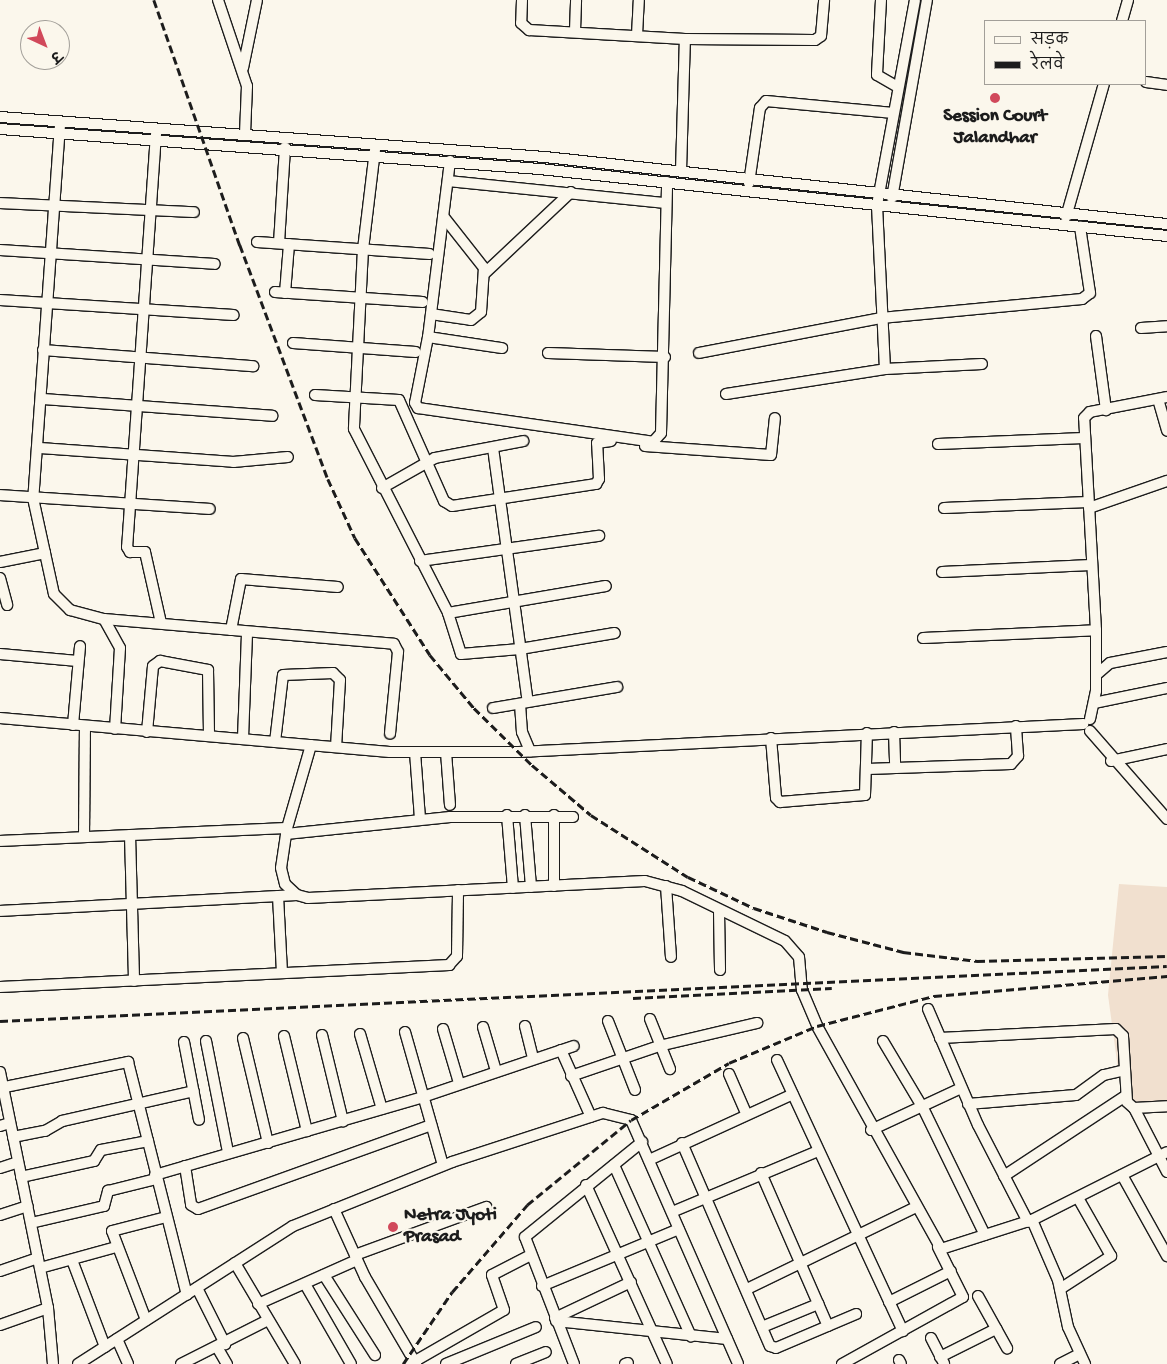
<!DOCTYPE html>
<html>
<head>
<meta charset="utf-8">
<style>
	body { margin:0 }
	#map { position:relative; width:1167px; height:1364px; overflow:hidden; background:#fbf7ec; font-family:"Gochi Hand","Playpen Sans Deva",sans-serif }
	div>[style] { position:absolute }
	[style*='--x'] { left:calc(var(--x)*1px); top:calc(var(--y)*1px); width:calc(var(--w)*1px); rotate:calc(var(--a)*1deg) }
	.built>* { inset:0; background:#f1e0cf }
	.roads { filter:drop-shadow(1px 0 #1c1c1c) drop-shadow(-1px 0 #1c1c1c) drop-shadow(0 1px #1c1c1c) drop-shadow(0 -1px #1c1c1c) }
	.minor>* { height:10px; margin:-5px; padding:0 5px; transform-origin:5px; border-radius:5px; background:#fbf7ec }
	.rail>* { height:2.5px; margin-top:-1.25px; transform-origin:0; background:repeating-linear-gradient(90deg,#1c1c1c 0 8px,transparent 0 12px) }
	.dots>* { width:14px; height:14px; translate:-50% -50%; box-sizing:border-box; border:2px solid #fbf7ec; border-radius:50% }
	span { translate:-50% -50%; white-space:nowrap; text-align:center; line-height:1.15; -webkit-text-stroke:4.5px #fbf7ec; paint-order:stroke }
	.poi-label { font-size:19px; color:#1c1c1c; font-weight:700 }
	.left { translate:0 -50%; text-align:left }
	.legend { position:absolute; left:984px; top:20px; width:162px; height:65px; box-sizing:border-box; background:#fbf7ec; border:1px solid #a29f99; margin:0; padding:6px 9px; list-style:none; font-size:15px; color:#1c1c1c }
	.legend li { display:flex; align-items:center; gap:10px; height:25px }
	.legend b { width:25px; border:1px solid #a29f99 }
	.north { position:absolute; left:20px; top:20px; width:50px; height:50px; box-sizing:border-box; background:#fbf7ec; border:1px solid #a29f99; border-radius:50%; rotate:137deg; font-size:14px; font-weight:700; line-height:20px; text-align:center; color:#1c1c1c }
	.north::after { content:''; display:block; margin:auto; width:18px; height:22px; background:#d1495b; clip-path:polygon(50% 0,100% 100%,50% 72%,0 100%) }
</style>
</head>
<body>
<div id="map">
	<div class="built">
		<i style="clip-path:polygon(1119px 884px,1167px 887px,1167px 1102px,1123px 1106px,1108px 995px)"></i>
	</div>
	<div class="roads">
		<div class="minor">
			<i style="--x:218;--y:0;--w:91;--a:71.4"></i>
			<i style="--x:247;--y:86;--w:48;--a:92.4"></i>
			<i style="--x:522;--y:0;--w:23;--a:92"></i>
			<i style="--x:521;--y:23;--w:11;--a:41"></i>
			<i style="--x:529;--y:30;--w:156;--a:3.3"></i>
			<i style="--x:685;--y:39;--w:130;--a:0.4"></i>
			<i style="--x:815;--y:40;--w:7;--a:-34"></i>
			<i style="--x:821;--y:36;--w:36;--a:-85"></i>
			<i style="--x:881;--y:0;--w:75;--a:93.1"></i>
			<i style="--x:877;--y:75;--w:24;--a:30"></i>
			<i style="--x:1122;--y:21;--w:22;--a:-74"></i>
			<i style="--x:575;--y:31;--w:31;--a:-88"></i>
			<i style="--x:637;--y:35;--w:35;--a:-87"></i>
			<i style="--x:243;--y:68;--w:69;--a:-78.4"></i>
			<i style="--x:1146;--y:82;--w:21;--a:8"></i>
			<i style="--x:0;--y:117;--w:546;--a:4.2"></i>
			<i style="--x:545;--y:157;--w:626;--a:6.15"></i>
			<i style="--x:60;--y:125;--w:374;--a:94.1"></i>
			<i style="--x:33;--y:498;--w:98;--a:77.7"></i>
			<i style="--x:54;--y:594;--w:23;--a:45"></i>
			<i style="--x:70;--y:610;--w:35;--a:15"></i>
			<i style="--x:104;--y:619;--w:291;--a:4.9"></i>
			<i style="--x:394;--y:644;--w:9;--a:63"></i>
			<i style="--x:398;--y:652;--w:82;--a:95.6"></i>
			<i style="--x:0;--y:129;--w:541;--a:4.24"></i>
			<i style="--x:540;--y:169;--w:631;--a:6.1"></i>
			<i style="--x:156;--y:134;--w:414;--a:94"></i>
			<i style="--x:127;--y:547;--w:6;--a:59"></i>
			<i style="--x:130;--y:552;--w:15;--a:0"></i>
			<i style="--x:145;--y:552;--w:73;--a:77.3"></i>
			<i style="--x:375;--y:150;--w:100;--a:96.9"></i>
			<i style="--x:363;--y:249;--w:180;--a:92.9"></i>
			<i style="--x:354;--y:429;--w:207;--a:62.9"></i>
			<i style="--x:448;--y:613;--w:43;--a:72.4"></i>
			<i style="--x:461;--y:654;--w:59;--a:-4.8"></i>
			<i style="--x:520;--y:649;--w:96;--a:-9.6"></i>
			<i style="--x:450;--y:161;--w:177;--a:97.1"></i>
			<i style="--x:428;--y:337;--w:67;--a:101.1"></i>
			<i style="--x:415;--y:403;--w:6;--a:59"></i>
			<i style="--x:418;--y:408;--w:237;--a:8.2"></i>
			<i style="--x:653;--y:442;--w:12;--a:-48"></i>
			<i style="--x:661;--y:433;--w:251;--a:-88.6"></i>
			<i style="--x:681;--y:171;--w:132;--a:-88.3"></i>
			<i style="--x:448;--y:181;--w:219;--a:5.8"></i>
			<i style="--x:749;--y:183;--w:76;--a:-81.7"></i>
			<i style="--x:760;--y:108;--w:9;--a:-49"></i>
			<i style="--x:766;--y:101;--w:128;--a:5.4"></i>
			<i style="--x:892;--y:198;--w:201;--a:-80"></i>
			<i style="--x:0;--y:203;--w:194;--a:2.7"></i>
			<i style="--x:1066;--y:217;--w:138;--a:-74.1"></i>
			<i style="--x:257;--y:242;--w:173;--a:4"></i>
			<i style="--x:279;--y:243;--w:96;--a:-86.4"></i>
			<i style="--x:0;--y:250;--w:215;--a:3.7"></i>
			<i style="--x:485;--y:273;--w:118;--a:-43.3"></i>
			<i style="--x:275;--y:292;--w:148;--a:3.9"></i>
			<i style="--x:285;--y:293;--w:49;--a:-85.3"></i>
			<i style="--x:0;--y:300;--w:234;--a:3.7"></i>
			<i style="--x:431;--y:314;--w:40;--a:8.5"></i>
			<i style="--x:471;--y:320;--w:13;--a:-39"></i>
			<i style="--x:481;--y:312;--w:44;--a:-86.1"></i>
			<i style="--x:484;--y:268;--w:66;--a:-128.3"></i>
			<i style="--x:1141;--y:328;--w:26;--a:-4"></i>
			<i style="--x:1096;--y:336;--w:75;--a:82.3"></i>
			<i style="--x:428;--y:337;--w:75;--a:8.5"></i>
			<i style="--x:293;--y:343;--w:123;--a:4.2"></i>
			<i style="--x:43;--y:350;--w:211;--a:4.4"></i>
			<i style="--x:548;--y:353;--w:117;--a:2"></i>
			<i style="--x:699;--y:353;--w:185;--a:-10.9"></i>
			<i style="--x:881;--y:318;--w:202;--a:-5.4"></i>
			<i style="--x:1082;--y:299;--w:10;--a:-37"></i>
			<i style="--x:1090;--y:293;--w:67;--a:-98.6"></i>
			<i style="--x:885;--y:369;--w:164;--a:-92.8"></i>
			<i style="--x:877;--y:205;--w:208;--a:-79.5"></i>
			<i style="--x:726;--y:394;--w:161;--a:-8.9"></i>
			<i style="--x:885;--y:369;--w:97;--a:-3"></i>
			<i style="--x:315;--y:395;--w:84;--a:3.4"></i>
			<i style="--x:399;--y:400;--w:111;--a:66"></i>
			<i style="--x:444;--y:501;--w:9;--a:32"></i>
			<i style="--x:452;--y:506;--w:146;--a:-8.7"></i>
			<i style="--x:596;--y:484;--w:6;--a:-59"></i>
			<i style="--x:599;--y:479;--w:36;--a:-93"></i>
			<i style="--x:597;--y:443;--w:14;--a:-8"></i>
			<i style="--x:43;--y:399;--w:230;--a:4.2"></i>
			<i style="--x:1158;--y:399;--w:33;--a:74"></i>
			<i style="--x:938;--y:444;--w:146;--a:-2.4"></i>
			<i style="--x:645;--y:446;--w:126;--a:4.1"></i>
			<i style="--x:771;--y:455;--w:37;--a:-84"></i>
			<i style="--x:40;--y:448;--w:194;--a:4.1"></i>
			<i style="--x:233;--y:462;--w:55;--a:-5.2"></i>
			<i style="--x:493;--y:448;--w:256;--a:82.2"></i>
			<i style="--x:382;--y:488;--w:61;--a:-29.5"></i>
			<i style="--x:435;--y:458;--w:90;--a:-10.9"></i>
			<i style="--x:0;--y:495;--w:210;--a:3.8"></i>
			<i style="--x:944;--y:508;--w:144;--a:-2.4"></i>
			<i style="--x:1089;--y:508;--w:83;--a:-19.1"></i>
			<i style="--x:420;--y:561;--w:181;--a:-8"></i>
			<i style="--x:0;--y:562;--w:46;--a:-11.3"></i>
			<i style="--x:942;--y:572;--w:149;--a:-2.7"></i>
			<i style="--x:0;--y:578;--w:28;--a:75"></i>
			<i style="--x:448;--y:613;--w:160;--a:-9.7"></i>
			<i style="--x:104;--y:619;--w:33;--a:61"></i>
			<i style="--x:120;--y:648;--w:81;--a:93.5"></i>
			<i style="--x:231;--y:630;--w:52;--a:-78.9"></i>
			<i style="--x:241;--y:579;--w:97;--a:4.7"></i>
			<i style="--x:923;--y:638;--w:173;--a:-2.6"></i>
			<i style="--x:0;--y:654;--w:78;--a:5.1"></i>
			<i style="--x:1096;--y:675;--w:18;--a:-41"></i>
			<i style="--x:1110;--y:663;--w:58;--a:-10.9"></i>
			<i style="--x:1094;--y:703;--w:75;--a:-11.6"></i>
			<i style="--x:520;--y:704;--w:28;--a:86"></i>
			<i style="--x:522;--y:732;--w:21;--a:67"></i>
			<i style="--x:493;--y:708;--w:126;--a:-9.6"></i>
			<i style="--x:0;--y:718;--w:391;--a:5"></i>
			<i style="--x:390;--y:752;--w:129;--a:0"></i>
			<i style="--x:519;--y:752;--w:565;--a:-2.84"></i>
			<i style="--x:1090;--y:719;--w:29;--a:-78"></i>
			<i style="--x:1096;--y:691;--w:61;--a:-90"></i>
			<i style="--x:1096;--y:630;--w:212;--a:-93.2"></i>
			<i style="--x:1084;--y:418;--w:8;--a:-45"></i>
			<i style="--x:1090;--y:412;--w:78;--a:-11"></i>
			<i style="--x:73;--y:725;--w:79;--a:-84.9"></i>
			<i style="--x:1090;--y:731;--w:117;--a:48.8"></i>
			<i style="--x:147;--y:732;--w:66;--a:-84.8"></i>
			<i style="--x:153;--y:666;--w:9;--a:-36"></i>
			<i style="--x:160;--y:661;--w:49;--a:10.6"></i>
			<i style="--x:208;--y:670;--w:66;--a:89.1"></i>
			<i style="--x:894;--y:732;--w:36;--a:88"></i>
			<i style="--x:243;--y:738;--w:105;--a:-87.8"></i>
			<i style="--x:771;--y:738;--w:60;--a:85.2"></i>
			<i style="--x:776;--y:798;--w:6;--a:45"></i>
			<i style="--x:780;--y:802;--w:85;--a:-4.7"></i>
			<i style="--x:865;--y:795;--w:62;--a:-88.2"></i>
			<i style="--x:275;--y:742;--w:67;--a:-83.2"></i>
			<i style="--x:283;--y:675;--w:50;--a:-2.3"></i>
			<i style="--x:333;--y:673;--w:10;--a:45"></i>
			<i style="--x:340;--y:680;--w:67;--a:93.4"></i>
			<i style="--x:311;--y:745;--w:86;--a:106.1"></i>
			<i style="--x:287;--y:828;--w:40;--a:98.5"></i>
			<i style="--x:281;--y:868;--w:16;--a:76"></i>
			<i style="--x:285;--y:884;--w:16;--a:43"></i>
			<i style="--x:297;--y:895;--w:11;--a:15"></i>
			<i style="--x:308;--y:898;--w:337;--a:-2.9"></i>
			<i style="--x:645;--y:881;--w:38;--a:15"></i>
			<i style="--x:682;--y:891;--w:114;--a:25.9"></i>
			<i style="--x:785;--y:941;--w:21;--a:49"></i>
			<i style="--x:799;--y:957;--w:33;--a:85"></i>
			<i style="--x:802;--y:990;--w:39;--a:67"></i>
			<i style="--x:817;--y:1026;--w:255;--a:60.9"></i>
			<i style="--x:941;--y:1249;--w:96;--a:-17.7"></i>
			<i style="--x:1032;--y:1220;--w:151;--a:-26.7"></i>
			<i style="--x:415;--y:752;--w:67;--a:85.7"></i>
			<i style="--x:446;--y:752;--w:53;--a:85.7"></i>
			<i style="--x:1111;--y:761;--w:57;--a:-12.1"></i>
			<i style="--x:867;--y:769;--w:144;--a:-2"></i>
			<i style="--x:1011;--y:764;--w:11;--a:-49"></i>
			<i style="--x:1018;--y:756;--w:30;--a:-94"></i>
			<i style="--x:507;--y:815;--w:73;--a:85.3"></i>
			<i style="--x:525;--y:815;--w:72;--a:85.2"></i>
			<i style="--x:554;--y:815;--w:71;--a:90"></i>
			<i style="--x:286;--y:834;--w:165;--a:-5.9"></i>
			<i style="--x:450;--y:817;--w:123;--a:0"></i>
			<i style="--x:130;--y:835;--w:146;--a:88.4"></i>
			<i style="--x:84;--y:837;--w:111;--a:-89.5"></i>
			<i style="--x:0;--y:841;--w:287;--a:-2.6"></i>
			<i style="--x:666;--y:886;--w:71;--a:86"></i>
			<i style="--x:278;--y:896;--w:77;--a:87"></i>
			<i style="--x:0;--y:911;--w:297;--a:-3.1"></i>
			<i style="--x:719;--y:911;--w:59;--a:89"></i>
			<i style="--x:0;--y:987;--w:450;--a:-2.8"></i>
			<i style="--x:449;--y:965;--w:12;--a:-48"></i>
			<i style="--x:457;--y:956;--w:66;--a:-89.1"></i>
			<i style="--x:928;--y:1009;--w:126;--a:66.7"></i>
			<i style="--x:978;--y:1125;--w:109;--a:62.7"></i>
			<i style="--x:650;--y:1019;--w:54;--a:68.2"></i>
			<i style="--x:608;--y:1021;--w:74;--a:68.6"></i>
			<i style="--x:525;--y:1026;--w:32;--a:76"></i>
			<i style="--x:483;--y:1027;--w:46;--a:73.5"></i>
			<i style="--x:443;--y:1029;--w:56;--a:73.5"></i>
			<i style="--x:405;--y:1032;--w:138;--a:74.1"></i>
			<i style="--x:360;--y:1034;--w:78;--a:73.7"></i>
			<i style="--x:322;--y:1035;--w:89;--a:76.3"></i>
			<i style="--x:284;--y:1036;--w:98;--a:76.4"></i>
			<i style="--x:243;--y:1038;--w:108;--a:76.6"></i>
			<i style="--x:940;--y:1038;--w:176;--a:-2.9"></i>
			<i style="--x:1116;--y:1029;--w:10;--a:45"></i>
			<i style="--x:1123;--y:1036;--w:66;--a:86.5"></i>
			<i style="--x:1127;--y:1102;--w:9;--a:41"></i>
			<i style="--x:1134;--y:1108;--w:33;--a:-3"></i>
			<i style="--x:206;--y:1041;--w:113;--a:78.8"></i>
			<i style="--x:883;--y:1041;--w:78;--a:59.2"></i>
			<i style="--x:923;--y:1108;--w:141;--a:64"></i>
			<i style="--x:184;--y:1042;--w:79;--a:79.1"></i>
			<i style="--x:561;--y:1050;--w:73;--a:65.9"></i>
			<i style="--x:777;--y:1060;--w:299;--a:65.1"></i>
			<i style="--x:0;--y:1072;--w:241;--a:78.5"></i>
			<i style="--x:48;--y:1308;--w:56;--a:84.9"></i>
			<i style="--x:729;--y:1074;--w:43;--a:66.4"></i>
			<i style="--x:571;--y:1076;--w:93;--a:-18.8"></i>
			<i style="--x:659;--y:1046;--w:101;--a:-13.2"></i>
			<i style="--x:0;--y:1088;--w:131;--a:-11.5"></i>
			<i style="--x:128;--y:1062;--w:240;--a:75.8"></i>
			<i style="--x:968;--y:1104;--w:108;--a:-4.8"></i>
			<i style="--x:1076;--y:1095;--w:34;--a:-36"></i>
			<i style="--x:1104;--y:1075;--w:17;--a:-13"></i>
			<i style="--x:1134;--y:1108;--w:72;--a:62.7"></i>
			<i style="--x:0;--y:1126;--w:10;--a:-17"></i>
			<i style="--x:871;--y:1130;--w:99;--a:-25"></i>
			<i style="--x:13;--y:1137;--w:33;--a:-11"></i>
			<i style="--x:45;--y:1131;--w:20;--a:-30"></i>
			<i style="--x:62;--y:1121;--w:135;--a:-12.8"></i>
			<i style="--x:682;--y:1143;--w:221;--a:66.6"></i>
			<i style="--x:770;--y:1346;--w:6;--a:18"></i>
			<i style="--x:776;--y:1348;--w:87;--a:-23"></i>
			<i style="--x:649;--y:1160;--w:158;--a:-24.6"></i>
			<i style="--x:614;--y:1165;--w:188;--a:65.8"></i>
			<i style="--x:185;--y:1166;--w:39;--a:81"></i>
			<i style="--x:191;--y:1205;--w:8;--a:30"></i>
			<i style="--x:198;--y:1209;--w:248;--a:-19.8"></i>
			<i style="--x:0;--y:1168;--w:19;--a:-18"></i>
			<i style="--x:761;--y:1173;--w:167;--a:66.4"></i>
			<i style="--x:155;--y:1175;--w:279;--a:-16.2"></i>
			<i style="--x:423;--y:1097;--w:159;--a:-18.7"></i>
			<i style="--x:1122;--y:1175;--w:93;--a:60.9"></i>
			<i style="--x:1004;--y:1176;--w:144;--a:-33.4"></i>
			<i style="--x:21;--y:1177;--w:75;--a:-12.4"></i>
			<i style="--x:94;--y:1161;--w:13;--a:-58"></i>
			<i style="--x:101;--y:1150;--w:48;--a:-10.8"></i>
			<i style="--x:586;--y:1185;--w:196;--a:65.7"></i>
			<i style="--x:334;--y:1209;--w:75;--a:65.5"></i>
			<i style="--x:365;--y:1277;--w:101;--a:59.6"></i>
			<i style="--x:672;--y:1212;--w:158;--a:-22.7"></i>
			<i style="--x:0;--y:1215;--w:29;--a:-18"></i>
			<i style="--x:1032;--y:1220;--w:65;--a:66.6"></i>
			<i style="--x:1058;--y:1280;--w:48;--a:78"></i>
			<i style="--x:1068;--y:1327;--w:41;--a:65.3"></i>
			<i style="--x:31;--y:1223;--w:75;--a:-13.1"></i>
			<i style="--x:104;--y:1206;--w:16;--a:-75"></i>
			<i style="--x:108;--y:1191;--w:49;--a:-14"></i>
			<i style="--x:355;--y:1255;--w:140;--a:-20.1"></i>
			<i style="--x:72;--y:1260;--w:93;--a:69.2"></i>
			<i style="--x:235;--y:1263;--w:117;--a:59.3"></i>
			<i style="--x:40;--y:1268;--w:79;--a:-15.4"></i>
			<i style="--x:0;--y:1271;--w:40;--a:-18.9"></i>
			<i style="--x:324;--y:1275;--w:95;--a:57.5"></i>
			<i style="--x:305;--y:1284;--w:92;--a:60.1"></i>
			<i style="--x:542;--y:1286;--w:148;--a:-22.6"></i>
			<i style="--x:197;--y:1288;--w:63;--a:63.4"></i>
			<i style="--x:747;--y:1289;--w:188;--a:-25.9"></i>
			<i style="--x:1060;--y:1289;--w:61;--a:-32.9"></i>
			<i style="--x:1111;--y:1256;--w:67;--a:-119.6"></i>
			<i style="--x:978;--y:1296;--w:60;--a:60.9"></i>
			<i style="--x:889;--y:1302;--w:69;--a:-26.6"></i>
			<i style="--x:258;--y:1304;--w:108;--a:-24"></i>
			<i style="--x:555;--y:1318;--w:84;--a:-25.3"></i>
			<i style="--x:146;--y:1320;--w:95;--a:-110.9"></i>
			<i style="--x:112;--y:1231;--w:56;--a:-14.5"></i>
			<i style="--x:556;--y:1321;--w:172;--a:6"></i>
			<i style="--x:0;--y:1325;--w:51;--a:-19.5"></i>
			<i style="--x:762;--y:1327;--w:61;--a:-22.3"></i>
			<i style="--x:931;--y:1338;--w:29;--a:63"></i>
			<i style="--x:117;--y:1339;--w:27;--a:66"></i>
			<i style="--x:217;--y:1347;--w:20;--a:60"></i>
			<i style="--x:940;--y:1357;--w:63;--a:-26.6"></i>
			<i style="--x:899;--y:1360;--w:4;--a:63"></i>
			<i style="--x:78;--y:1364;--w:255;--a:-32.7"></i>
			<i style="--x:293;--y:1226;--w:171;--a:-21.9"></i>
			<i style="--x:452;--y:1162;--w:159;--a:-18"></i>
			<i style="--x:603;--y:1113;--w:29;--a:14"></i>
			<i style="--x:631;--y:1120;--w:266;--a:66.3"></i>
			<i style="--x:181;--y:1364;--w:97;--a:-26.8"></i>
			<i style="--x:410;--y:1364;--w:108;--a:-29.9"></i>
			<i style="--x:504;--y:1310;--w:37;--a:-109"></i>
			<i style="--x:492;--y:1275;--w:42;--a:-27.2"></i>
			<i style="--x:446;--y:1364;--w:97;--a:-22.3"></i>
			<i style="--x:516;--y:1364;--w:32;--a:-22"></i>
			<i style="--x:574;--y:1364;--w:136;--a:-111.1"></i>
			<i style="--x:525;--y:1237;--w:151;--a:-39.1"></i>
			<i style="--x:625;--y:1364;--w:3;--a:-18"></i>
			<i style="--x:842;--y:1364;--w:138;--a:-29"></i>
			<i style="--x:963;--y:1297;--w:56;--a:-116.6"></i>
			<i style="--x:1060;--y:1364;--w:22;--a:-27"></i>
		</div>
	</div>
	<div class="rail">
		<i style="--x:154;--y:0;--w:260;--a:70.7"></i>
		<i style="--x:240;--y:245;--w:250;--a:69.4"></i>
		<i style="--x:328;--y:479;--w:65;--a:65.4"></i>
		<i style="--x:355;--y:538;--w:139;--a:57.3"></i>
		<i style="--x:430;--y:655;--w:69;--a:50.3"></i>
		<i style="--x:474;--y:708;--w:81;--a:44.5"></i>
		<i style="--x:532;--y:765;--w:77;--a:40.3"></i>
		<i style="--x:591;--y:815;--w:115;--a:32.6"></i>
		<i style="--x:688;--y:877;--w:73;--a:25.2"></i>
		<i style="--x:754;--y:908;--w:77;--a:18.2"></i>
		<i style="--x:827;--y:932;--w:79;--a:14.7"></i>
		<i style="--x:903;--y:952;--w:75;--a:6.9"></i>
		<i style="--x:977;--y:961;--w:190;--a:-1.5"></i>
		<i style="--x:633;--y:998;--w:199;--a:-2.9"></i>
		<i style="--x:0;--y:1021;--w:1168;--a:-2.7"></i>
		<i style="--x:403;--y:1364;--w:87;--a:-55.8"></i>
		<i style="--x:452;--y:1292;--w:115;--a:-49.2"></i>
		<i style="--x:527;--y:1205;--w:134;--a:-39.3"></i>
		<i style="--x:631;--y:1120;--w:113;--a:-30.2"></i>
		<i style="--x:729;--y:1063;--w:95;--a:-22.8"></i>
		<i style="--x:817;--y:1026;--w:121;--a:-14.4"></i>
		<i style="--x:934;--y:996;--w:234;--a:-4.9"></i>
	</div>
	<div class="dots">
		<i style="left:995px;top:98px;background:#d1495b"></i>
		<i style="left:393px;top:1227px;background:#d1495b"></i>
	</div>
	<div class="poi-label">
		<span style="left:995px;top:128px">Session Court<br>Jalandhar</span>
		<span class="left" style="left:404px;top:1227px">Netra Jyoti<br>Prasad</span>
	</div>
	<ul class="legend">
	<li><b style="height:6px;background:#fbf7ec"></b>सड़क</li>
	<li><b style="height:6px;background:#1c1c1c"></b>रेलवे</li>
	</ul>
	<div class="north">उ</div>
</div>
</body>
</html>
